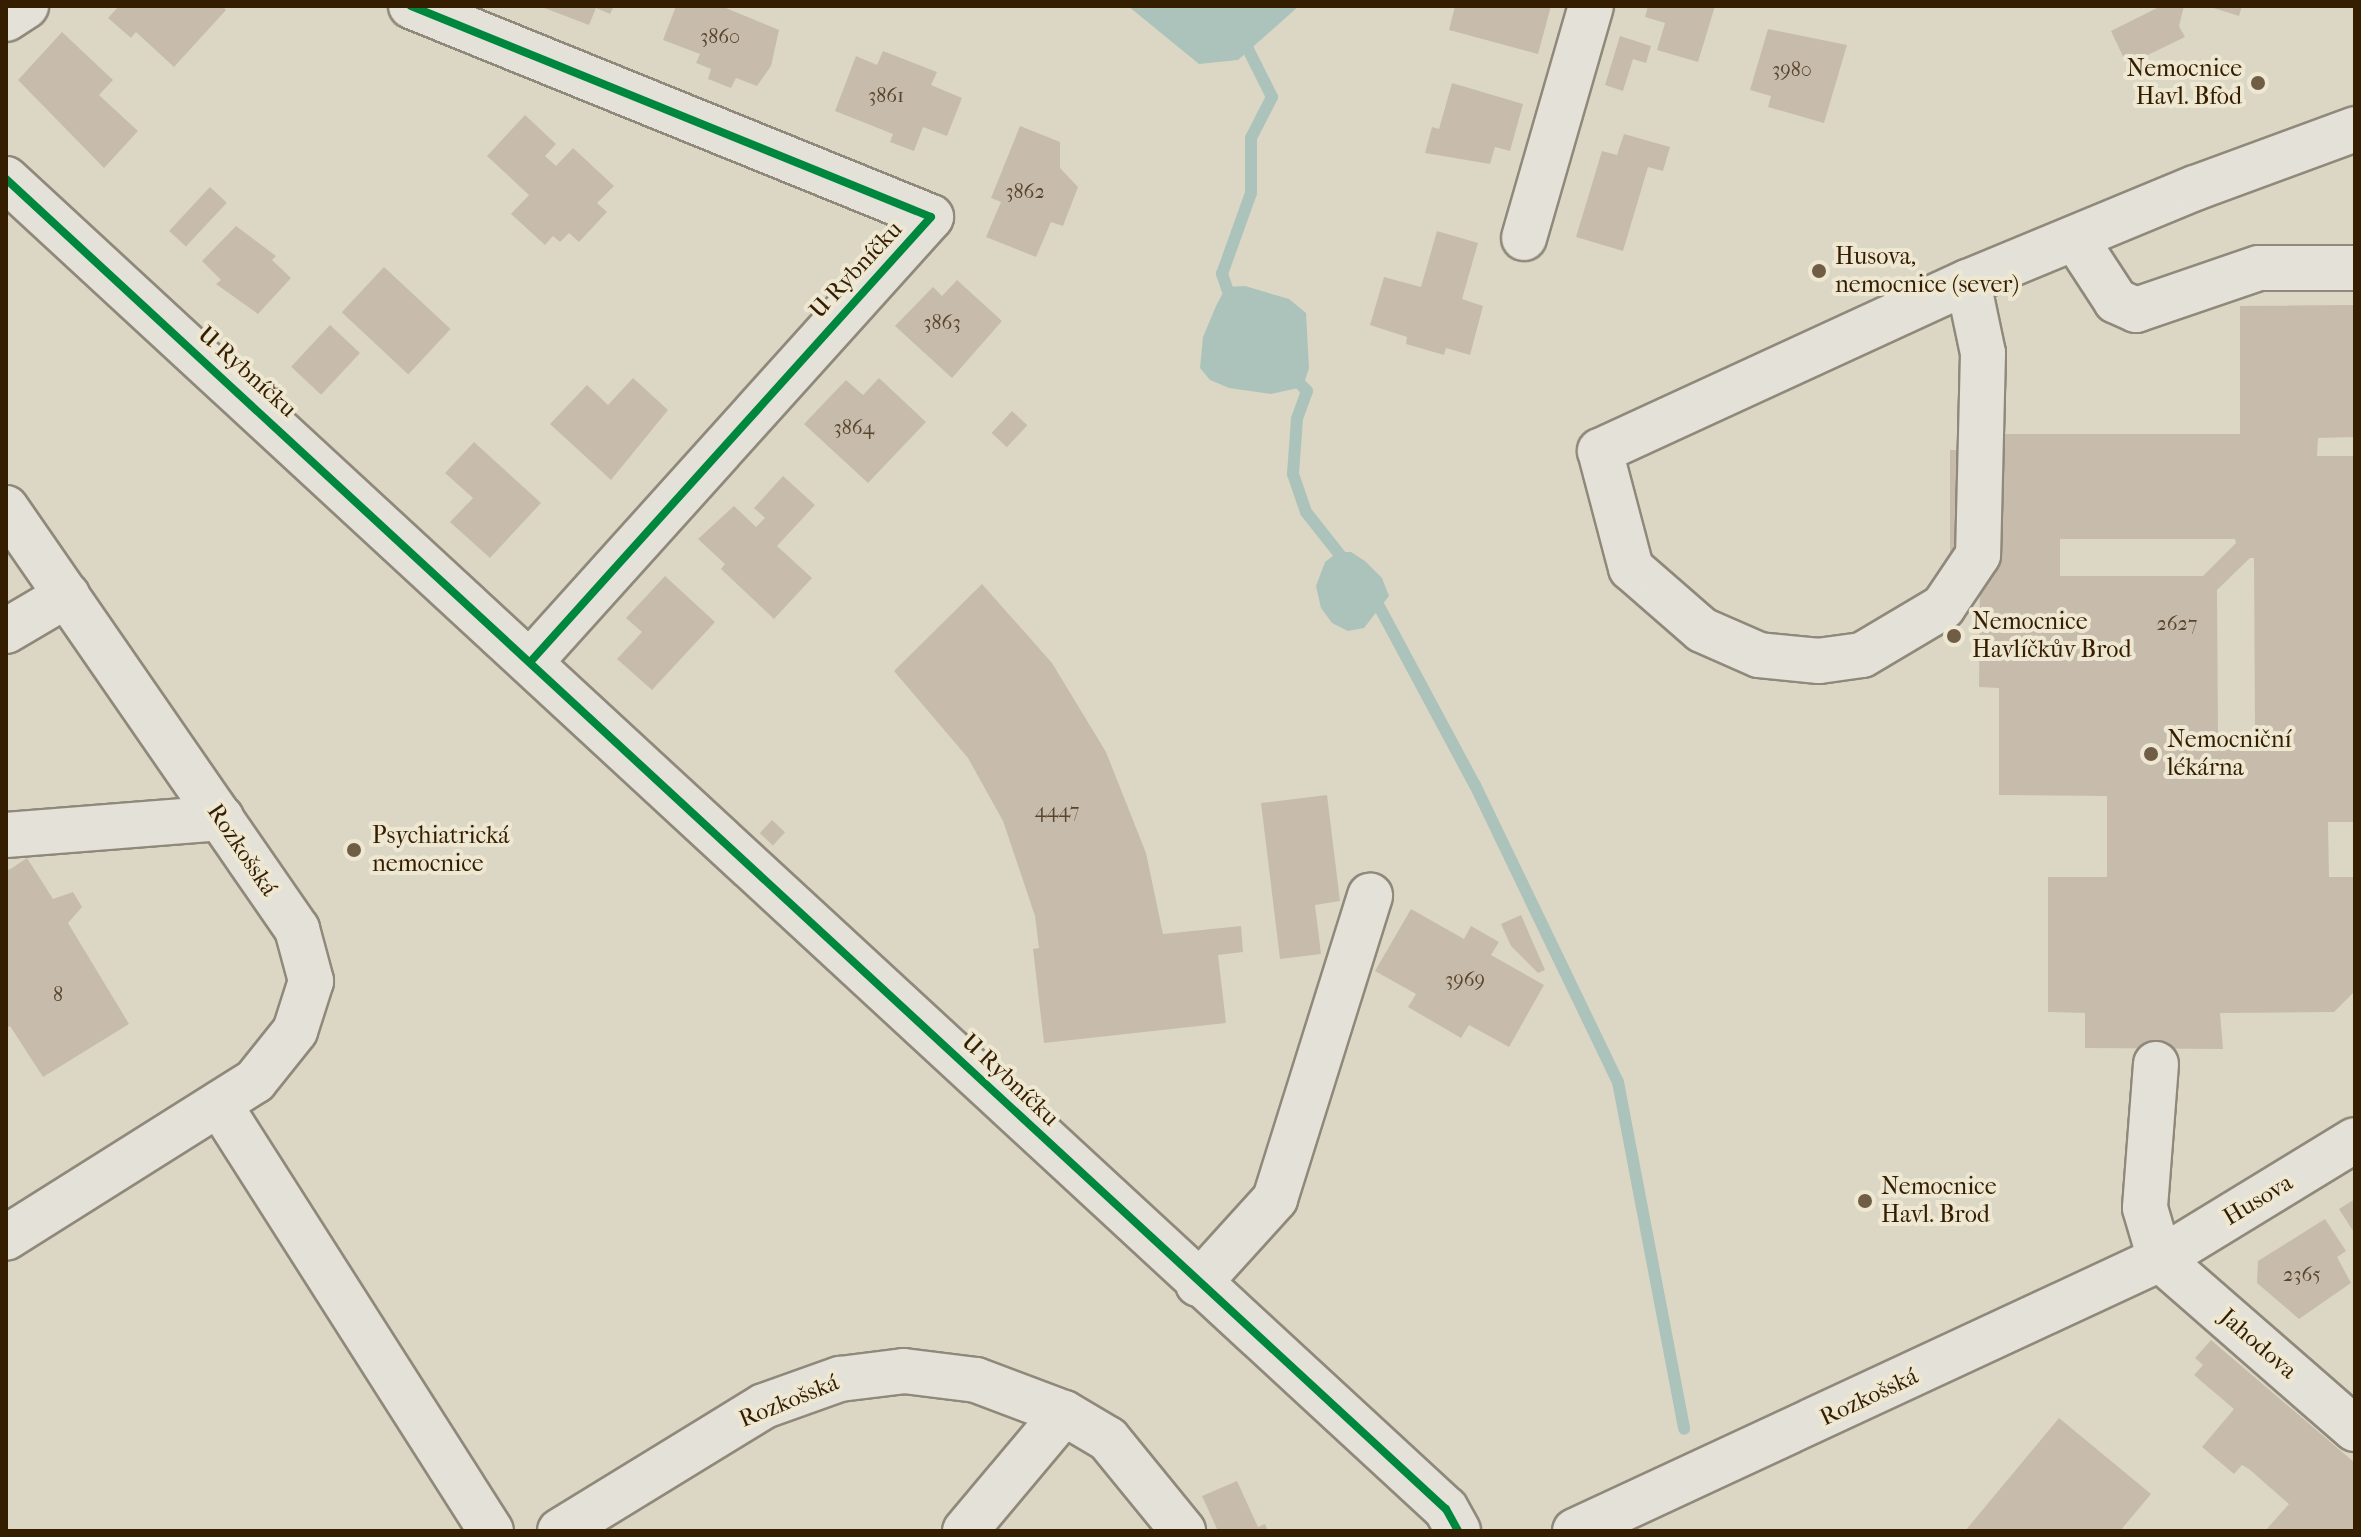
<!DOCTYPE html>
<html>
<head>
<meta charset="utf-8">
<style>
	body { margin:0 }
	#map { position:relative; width:2361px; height:1537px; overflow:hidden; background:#dcd7c5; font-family:"IM FELL French Canon",serif }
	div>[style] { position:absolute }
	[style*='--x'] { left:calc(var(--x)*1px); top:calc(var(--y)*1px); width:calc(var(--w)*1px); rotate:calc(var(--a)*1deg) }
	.water>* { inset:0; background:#acc3bb }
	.stream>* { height:12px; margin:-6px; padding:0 6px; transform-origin:6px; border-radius:6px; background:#acc3bb }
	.building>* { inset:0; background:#c7bcac; transform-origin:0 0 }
	.roads { filter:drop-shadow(2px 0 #90897b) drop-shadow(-2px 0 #90897b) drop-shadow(0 2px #90897b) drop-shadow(0 -2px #90897b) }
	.minor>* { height:44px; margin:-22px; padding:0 22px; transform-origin:22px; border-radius:22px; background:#e4e1d9 }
	.cycleway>* { height:8px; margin:-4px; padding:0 4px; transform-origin:4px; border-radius:4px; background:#00873e }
	.dots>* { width:22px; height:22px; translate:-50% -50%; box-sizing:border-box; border:4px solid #eee8d3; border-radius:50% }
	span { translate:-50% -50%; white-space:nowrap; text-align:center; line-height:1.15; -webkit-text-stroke:8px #eee8d3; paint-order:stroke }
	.number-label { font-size:20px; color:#5a452b }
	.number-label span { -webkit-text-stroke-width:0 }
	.poi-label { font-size:24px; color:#351d00 }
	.right { translate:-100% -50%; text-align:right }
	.left { translate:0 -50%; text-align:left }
	.street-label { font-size:24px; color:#351d00 }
	.frame { position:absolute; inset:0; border:8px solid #351d00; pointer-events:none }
</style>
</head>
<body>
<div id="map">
	<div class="water">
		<i style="clip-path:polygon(1128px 6px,1299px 6px,1238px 60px,1199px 64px)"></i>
		<i style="clip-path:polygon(1245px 286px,1289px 299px,1306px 313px,1309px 368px,1303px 387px,1271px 394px,1229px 388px,1210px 380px,1200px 368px,1203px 337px,1216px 306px,1226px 287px)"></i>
		<i style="clip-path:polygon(1338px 552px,1351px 552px,1365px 561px,1382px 578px,1389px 596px,1364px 628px,1348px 631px,1332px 623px,1321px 608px,1316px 586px,1325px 562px)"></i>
	</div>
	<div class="stream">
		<i style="--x:1231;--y:300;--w:28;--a:-109"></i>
		<i style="--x:1222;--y:274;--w:86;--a:-70.3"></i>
		<i style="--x:1251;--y:193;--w:55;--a:-90"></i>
		<i style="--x:1251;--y:138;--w:46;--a:-62.9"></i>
		<i style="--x:1272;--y:97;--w:67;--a:-116.6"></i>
		<i style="--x:1292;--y:375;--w:22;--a:47"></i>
		<i style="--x:1307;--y:391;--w:30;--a:110"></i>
		<i style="--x:1297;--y:419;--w:55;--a:94.2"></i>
		<i style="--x:1293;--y:474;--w:40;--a:71.1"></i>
		<i style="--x:1306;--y:512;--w:66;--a:51.7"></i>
		<i style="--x:1374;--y:597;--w:213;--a:61.8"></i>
		<i style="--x:1475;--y:785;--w:330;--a:64.3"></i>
		<i style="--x:1618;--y:1082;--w:353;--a:79.2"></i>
	</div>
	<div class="building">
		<i style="clip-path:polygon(119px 6px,222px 6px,226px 10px,174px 67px,136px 32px,131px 38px,108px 18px)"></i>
		<i style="clip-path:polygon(539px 6px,614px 6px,610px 14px,596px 8px,589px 25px)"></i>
		<i style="clip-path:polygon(676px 6px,721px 6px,779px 30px,771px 66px,757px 86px,736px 78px,731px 88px,708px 79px,711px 69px,696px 63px,700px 54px,663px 40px)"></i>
		<i style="clip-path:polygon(1455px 6px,1551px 6px,1538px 54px,1449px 30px)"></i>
		<i style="clip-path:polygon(1648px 6px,1715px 6px,1698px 62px,1657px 50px,1665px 23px,1645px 17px)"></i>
		<i style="clip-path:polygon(2161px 6px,2184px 6px,2179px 26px,2185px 37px,2127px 65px,2111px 31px)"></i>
		<i style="clip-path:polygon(2207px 6px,2242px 6px,2239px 16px)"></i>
		<i style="clip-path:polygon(1768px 29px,1847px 45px,1824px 123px,1768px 107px,1771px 96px,1750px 90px)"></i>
		<i style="clip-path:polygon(62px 32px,113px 80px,99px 95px,138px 131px,104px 168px,18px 80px)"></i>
		<i style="clip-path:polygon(1620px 36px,1651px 46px,1646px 63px,1633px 59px,1623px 91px,1605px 85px)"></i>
		<i style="clip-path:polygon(883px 51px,937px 72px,931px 85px,962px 98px,947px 136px,923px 127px,914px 151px,890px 142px,893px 134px,835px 111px,856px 56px,877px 65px)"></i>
		<i style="clip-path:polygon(1452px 83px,1523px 104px,1510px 151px,1495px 147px,1490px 164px,1425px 153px,1432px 127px,1439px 129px)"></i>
		<i style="clip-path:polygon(525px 115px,556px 144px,545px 156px,556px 166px,573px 148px,614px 186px,597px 203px,607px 212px,579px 242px,569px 233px,560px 242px,553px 236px,545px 245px,511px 214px,529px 195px,487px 156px)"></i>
		<i style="clip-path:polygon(1020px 126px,1060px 142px,1060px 168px,1078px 187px,1063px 226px,1051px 222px,1036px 257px,986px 237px,1001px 202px,991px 198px)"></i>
		<i style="clip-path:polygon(1624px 134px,1670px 147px,1663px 171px,1648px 167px,1623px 251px,1576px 237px,1602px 151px,1617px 155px)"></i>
		<i style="left:210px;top:187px;width:23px;height:60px;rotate:43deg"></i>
		<i style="clip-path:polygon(236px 226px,276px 256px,272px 260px,291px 278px,258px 314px,216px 284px,221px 280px,202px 261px)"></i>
		<i style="clip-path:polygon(1437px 231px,1478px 243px,1462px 299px,1483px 306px,1470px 355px,1446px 348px,1444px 355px,1406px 344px,1407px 337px,1370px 325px,1384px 277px,1421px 287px)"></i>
		<i style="left:384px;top:267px;width:91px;height:62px;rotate:43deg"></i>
		<i style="clip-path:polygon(957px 280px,1002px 321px,952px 378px,895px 326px,933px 287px,942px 296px)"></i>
		<i style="clip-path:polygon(evenodd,2355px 305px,2355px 437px,2318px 438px,2317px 456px,2355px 456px,2355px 822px,2328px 822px,2329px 877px,2355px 877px,2355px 991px,2334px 1012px,2220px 1013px,2223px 1049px,2085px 1048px,2085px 1013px,2048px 1012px,2048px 877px,2107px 877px,2107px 796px,1999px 795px,1999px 688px,1979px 687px,1980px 578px,1950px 578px,1950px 450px,1972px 450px,1972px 434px,2240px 434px,2240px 306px,2355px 305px,2060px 539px,2235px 539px,2236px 543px,2203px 576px,2060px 576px,2060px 539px,2355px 305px,2250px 558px,2254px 558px,2255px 734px,2218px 734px,2217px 590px,2250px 558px)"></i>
		<i style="left:330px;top:325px;width:41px;height:57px;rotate:43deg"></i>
		<i style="clip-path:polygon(633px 378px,668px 410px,611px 480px,550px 424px,587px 385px,608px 405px)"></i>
		<i style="clip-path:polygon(879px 378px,926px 422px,868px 483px,804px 424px,846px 380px,863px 395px)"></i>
		<i style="left:1012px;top:411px;width:21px;height:30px;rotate:43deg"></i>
		<i style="clip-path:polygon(474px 442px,541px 503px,490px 558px,450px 522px,473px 498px,445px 473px)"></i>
		<i style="clip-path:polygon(783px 476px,815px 505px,777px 546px,812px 578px,774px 619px,721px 569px,725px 564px,698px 539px,734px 506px,756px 527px,765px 518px,754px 508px)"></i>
		<i style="clip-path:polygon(665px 576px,715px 622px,652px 690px,617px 659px,642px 632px,626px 618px)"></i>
		<i style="clip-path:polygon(982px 584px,1052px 663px,1106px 752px,1146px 853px,1163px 934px,1241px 926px,1243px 952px,1218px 955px,1226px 1023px,1044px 1043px,1033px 949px,1039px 948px,1035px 916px,1003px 821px,968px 758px,894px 671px)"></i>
		<i style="clip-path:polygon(1327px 795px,1340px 901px,1315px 905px,1321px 954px,1280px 959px,1261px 803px)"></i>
		<i style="left:772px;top:820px;width:18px;height:18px;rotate:43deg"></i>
		<i style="clip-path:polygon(27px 858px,53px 899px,73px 892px,82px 907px,68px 923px,129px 1024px,43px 1077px,10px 1026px,6px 1028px,6px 865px,9px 870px)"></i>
		<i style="clip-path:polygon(1411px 909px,1464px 939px,1471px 926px,1499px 942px,1491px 955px,1544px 985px,1509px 1047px,1469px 1025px,1461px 1038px,1408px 1007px,1416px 994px,1375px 971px)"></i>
		<i style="clip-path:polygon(1521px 915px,1545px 970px,1538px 973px,1511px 946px,1501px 924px)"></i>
		<i style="clip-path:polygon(2355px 1199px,2355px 1234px,2339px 1209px)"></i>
		<i style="clip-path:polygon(2325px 1219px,2346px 1251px,2337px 1257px,2351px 1283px,2299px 1319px,2257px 1283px,2258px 1261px)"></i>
		<i style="clip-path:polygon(2211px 1340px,2355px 1463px,2355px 1531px,2265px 1531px,2289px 1504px,2249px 1469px,2242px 1465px,2234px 1474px,2202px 1447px,2234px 1409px,2194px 1375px,2203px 1365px,2195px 1358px)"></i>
		<i style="clip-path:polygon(2059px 1418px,2151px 1494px,2120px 1531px,1965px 1531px)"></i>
		<i style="clip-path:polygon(1237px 1481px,1258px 1527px,1265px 1524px,1268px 1531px,1218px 1531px,1202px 1496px)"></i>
	</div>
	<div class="roads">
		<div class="minor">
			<i style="--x:411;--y:6;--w:561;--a:22.09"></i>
			<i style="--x:931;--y:217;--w:596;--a:132.01"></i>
			<i style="--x:6;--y:19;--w:24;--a:-33"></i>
			<i style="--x:6;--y:179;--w:1960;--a:42.73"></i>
			<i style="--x:1446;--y:1509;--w:25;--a:61"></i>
			<i style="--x:1524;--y:238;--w:241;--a:-73.9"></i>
			<i style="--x:2075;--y:238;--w:75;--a:56.9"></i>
			<i style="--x:2116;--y:301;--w:22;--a:24"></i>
			<i style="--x:2136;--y:310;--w:130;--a:-18.9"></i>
			<i style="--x:2259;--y:268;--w:96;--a:0"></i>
			<i style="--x:1968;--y:282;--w:73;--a:78.1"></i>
			<i style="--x:1983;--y:353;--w:202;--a:91.4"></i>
			<i style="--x:1978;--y:555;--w:63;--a:123.9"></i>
			<i style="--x:1943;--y:607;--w:94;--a:149.3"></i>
			<i style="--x:1862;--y:655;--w:43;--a:172.1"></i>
			<i style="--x:1819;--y:661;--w:60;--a:-174.3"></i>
			<i style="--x:1759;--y:655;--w:62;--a:-156.3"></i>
			<i style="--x:1702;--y:630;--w:94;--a:-138.9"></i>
			<i style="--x:1631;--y:568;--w:121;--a:-104.8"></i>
			<i style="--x:1600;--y:451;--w:405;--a:-24.7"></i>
			<i style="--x:1968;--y:282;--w:246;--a:-22.5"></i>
			<i style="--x:2195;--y:188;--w:171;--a:-20.2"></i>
			<i style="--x:6;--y:508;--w:512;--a:55.35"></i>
			<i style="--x:297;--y:929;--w:54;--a:74.9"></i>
			<i style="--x:311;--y:981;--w:52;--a:107.7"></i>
			<i style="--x:295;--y:1031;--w:64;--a:128.7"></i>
			<i style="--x:255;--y:1081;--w:294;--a:147.8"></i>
			<i style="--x:6;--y:631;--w:71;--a:-30.5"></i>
			<i style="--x:6;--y:835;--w:216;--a:-4.5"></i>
			<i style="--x:2156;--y:1064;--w:144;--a:94.4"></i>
			<i style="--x:2145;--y:1208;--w:53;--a:73.6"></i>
			<i style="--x:2160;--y:1259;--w:259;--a:41.1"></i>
			<i style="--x:219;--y:1104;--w:506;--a:57.5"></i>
			<i style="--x:1198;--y:1284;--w:115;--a:-47.8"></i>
			<i style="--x:1275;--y:1199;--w:318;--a:-72.6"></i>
			<i style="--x:560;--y:1531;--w:239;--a:-31.5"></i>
			<i style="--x:764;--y:1406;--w:81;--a:-19.6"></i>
			<i style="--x:840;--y:1379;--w:64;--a:-7.1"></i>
			<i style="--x:904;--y:1371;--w:73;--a:7.1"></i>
			<i style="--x:976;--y:1380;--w:94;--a:20.6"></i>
			<i style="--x:1064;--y:1413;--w:51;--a:30.6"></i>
			<i style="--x:1108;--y:1439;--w:119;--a:50.8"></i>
			<i style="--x:965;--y:1531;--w:154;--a:-50"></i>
			<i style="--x:1575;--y:1531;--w:645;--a:-24.94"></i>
			<i style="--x:2160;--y:1259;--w:228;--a:-31.4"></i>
		</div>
	</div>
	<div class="cycleway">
		<i style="--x:411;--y:6;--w:561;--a:22.09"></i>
		<i style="--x:931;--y:217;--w:596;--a:132.01"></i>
		<i style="--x:6;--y:179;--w:1960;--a:42.73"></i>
		<i style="--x:1446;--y:1509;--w:25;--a:61"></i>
	</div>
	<div class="dots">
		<i style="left:2258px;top:83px;background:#6f5e45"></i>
		<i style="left:1819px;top:271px;background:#6f5e45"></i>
		<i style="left:1954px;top:636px;background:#6f5e45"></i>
		<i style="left:2151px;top:754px;background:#6f5e45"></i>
		<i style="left:354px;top:850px;background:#6f5e45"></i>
		<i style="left:1865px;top:1201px;background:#6f5e45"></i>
	</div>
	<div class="number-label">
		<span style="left:720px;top:36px">3860</span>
		<span style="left:1792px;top:69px">3980</span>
		<span style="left:886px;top:95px">3861</span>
		<span style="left:1025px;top:191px">3862</span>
		<span style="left:942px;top:322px">3863</span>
		<span style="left:854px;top:427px">3864</span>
		<span style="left:2177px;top:623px">2627</span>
		<span style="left:1057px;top:810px">4447</span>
		<span style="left:1465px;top:979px">3969</span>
		<span style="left:58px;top:994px">8</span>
		<span style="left:2302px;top:1274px">2365</span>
	</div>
	<div class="poi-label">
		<span class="right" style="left:2242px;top:83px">Nemocnice<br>Havl. Bfod</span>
		<span class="left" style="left:1835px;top:271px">Husova,<br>nemocnice (sever)</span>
		<span class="left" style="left:1972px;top:636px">Nemocnice<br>Havlíčkův Brod</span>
		<span class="left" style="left:2167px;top:754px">Nemocniční<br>lékárna</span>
		<span class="left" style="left:372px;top:850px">Psychiatrická<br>nemocnice</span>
		<span class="left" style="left:1881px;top:1201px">Nemocnice<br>Havl. Brod</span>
	</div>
	<div class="street-label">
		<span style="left:856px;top:270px;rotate:-47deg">U Rybníčku</span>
		<span style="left:247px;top:372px;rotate:42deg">U Rybníčku</span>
		<span style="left:242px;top:850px;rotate:56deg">Rozkošská</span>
		<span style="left:1010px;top:1080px;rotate:43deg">U Rybníčku</span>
		<span style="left:2258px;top:1200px;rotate:-31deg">Husova</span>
		<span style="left:2258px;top:1344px;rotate:41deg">Jahodova</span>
		<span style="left:1869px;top:1397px;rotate:-25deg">Rozkošská</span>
		<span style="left:789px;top:1401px;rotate:-22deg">Rozkošská</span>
	</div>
	<div class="frame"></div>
</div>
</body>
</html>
